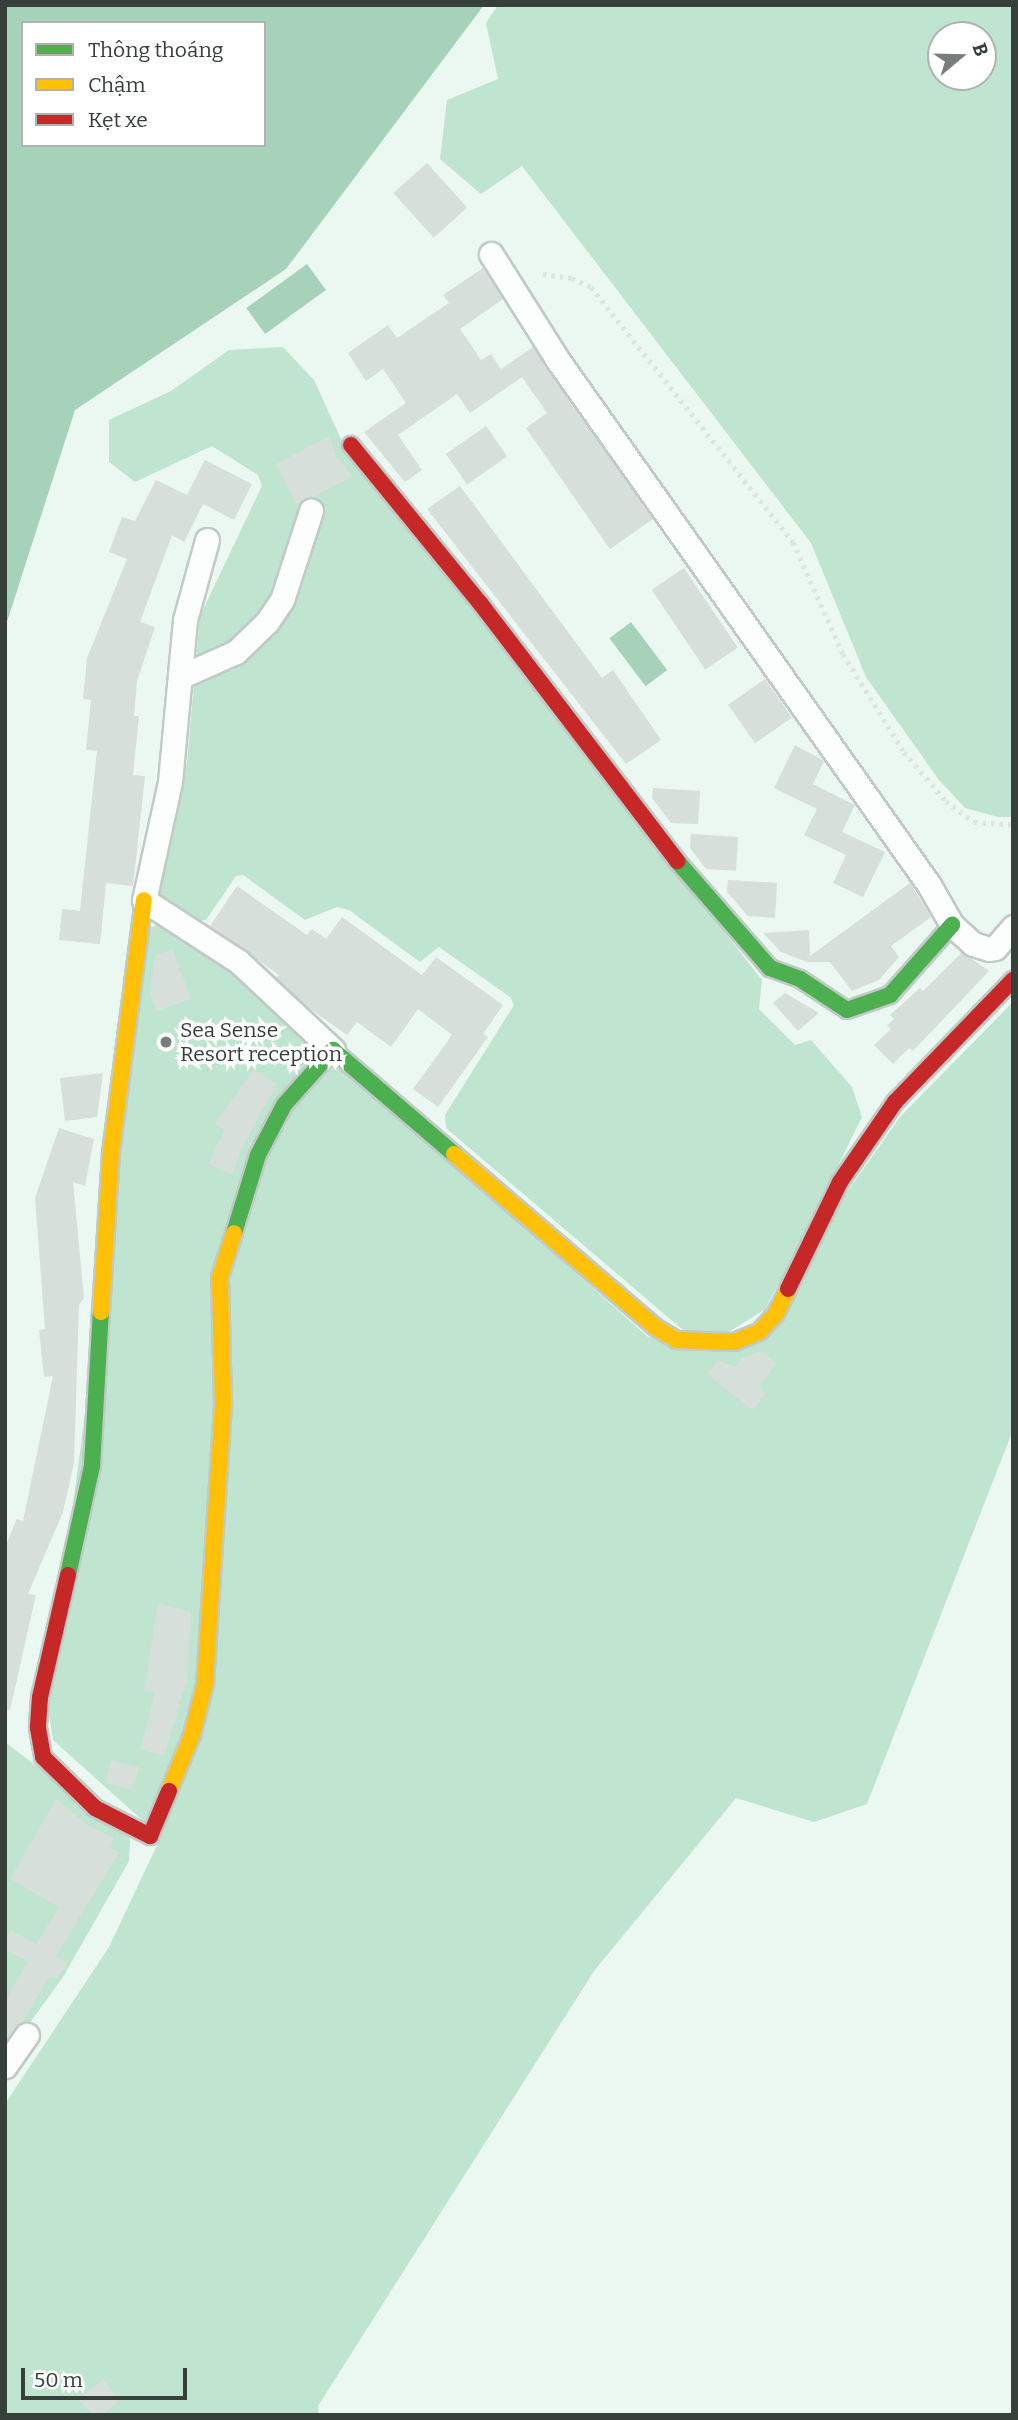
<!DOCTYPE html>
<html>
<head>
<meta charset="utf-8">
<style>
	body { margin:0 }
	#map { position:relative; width:1018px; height:2420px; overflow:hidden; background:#ebf7f1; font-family:Bitter,serif }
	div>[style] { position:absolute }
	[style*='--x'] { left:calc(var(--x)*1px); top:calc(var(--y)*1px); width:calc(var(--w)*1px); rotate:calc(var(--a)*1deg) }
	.forest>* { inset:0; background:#bfe4d0 }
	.water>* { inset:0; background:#a6d2ba; transform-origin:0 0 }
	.building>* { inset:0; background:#d6dfda; transform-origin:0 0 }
	.path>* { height:4.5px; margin-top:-2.25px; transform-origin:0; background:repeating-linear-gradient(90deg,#dfe3e1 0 3.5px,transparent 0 8.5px) }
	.roads { filter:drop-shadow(2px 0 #c1cac6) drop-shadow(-2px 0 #c1cac6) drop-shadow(0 2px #c1cac6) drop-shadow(0 -2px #c1cac6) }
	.street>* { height:23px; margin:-11.5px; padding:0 11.5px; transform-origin:11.5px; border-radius:11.5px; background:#fcfefd }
	.fast>* { height:16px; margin:-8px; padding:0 8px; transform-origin:8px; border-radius:8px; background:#4caf50 }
	.slow>* { height:16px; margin:-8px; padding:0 8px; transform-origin:8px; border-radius:8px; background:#ffc107 }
	.jam>* { height:16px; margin:-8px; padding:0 8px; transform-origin:8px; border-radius:8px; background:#c62828 }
	.dots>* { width:19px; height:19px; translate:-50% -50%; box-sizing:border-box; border:4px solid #fff; border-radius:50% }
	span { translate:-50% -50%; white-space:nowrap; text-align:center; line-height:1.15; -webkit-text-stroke:7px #fff; paint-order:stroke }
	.poi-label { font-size:21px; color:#373f3b }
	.left { translate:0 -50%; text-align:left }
	.frame { position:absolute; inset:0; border:7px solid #373f3b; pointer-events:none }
	.legend { position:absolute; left:21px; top:21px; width:245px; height:126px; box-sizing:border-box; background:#fff; border:2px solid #afb2b1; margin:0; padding:9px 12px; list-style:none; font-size:21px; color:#373f3b }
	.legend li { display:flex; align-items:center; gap:14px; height:35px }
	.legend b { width:35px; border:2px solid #afb2b1 }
	.north { position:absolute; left:927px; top:21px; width:70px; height:70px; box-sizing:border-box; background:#fff; border:2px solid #afb2b1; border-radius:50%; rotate:71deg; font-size:19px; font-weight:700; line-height:28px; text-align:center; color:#373f3b }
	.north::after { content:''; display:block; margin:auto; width:24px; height:32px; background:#767f7b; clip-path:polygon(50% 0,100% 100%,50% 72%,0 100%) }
	.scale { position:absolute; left:21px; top:2368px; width:166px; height:32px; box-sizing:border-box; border:4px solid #373f3b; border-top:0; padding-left:9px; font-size:21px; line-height:24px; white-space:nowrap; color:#373f3b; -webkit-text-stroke:5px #fff; paint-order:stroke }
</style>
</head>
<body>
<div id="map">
	<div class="forest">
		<i style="clip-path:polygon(evenodd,498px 5px,1013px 5px,1013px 817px,998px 817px,965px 808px,939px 780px,866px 677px,811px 543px,522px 166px,481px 194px,440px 159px,447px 100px,498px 79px,486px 23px,498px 5px,941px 35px,983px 35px,983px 77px,941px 77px,941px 35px)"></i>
		<i style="clip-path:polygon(283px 347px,314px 380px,345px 448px,762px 980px,759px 1009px,795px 1045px,811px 1040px,852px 1087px,862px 1117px,786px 1271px,764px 1310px,727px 1333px,683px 1330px,446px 1128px,445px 1115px,514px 1005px,510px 997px,439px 947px,420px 962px,349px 910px,337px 907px,305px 920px,243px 875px,236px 876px,206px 920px,194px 922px,159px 900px,158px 882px,187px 762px,200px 616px,262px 486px,258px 475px,212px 446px,135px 482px,109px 462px,109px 420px,171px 391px,229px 350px)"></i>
		<i style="clip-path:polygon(165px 922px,207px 946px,648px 1337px,737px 1348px,900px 1117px,1013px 1002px,1013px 1430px,867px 1804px,814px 1822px,736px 1798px,594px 1971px,318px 2406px,319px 2415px,5px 2415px,5px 2104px,109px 1947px,161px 1837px,53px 1740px,47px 1702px,149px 928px)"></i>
		<i style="clip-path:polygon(5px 1742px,130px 1838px,129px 1861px,63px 1977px,5px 2057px)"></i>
	</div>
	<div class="water">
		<i style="clip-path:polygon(evenodd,5px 5px,484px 5px,286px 269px,75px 410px,5px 628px,5px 5px,23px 23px,264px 23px,264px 145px,23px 145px,23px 23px)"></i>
		<i style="left:307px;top:264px;width:32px;height:75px;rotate:54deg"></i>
		<i style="left:631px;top:622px;width:60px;height:27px;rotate:53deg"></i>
	</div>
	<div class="building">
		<i style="left:427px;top:163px;width:60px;height:45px;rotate:48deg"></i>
		<i style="clip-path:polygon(483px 268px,503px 299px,460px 329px,481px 360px,491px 354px,501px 369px,533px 347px,653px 519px,610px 549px,526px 428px,547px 413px,522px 377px,470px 413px,457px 394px,398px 435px,422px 470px,405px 482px,364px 432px,406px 403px,383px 369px,366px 381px,348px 353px,388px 325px,397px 338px,449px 303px,443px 295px)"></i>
		<i style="left:486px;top:426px;width:37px;height:49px;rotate:55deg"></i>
		<i style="clip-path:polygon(329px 436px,336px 456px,353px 476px,297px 505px,276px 464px)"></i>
		<i style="clip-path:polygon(205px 460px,252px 484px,234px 520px,203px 504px,184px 542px,172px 535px,140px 622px,155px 627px,137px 681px,134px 716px,139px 716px,133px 775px,145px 776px,133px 886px,106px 883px,100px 944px,59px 940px,62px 909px,80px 911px,97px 751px,86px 750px,91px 700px,83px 699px,87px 658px,127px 559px,109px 552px,122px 517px,135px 521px,156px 480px,187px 495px)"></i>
		<i style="clip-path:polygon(460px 486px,602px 678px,613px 670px,661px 740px,626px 764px,427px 509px)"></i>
		<i style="left:684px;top:568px;width:96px;height:39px;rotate:56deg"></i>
		<i style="left:765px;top:679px;width:47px;height:45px;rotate:55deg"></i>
		<i style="clip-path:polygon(795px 745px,824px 761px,813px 784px,855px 805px,842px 832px,885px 852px,863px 897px,833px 883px,846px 855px,804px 835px,817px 809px,774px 788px)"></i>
		<i style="clip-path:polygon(653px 788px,700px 791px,698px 824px,671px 823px,652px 798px)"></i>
		<i style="clip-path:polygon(691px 834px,738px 837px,736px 871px,706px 869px,690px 848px)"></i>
		<i style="clip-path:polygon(728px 880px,777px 883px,775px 918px,748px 916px,727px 892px)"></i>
		<i style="clip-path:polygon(910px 883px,931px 917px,891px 946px,899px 957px,879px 980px,852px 991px,830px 962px,807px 962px,781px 952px,763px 933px,809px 930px,810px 956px)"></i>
		<i style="clip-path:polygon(237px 886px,307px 935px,312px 929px,326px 939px,342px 917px,422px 975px,436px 957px,503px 1005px,483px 1034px,488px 1037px,438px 1107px,413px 1089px,452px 1035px,418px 1009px,391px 1047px,357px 1022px,347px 1035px,306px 1006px,276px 978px,279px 975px,210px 926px)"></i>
		<i style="clip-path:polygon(173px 949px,191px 999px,157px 1011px,150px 993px,155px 955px)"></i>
		<i style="clip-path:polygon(962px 952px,989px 971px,913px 1051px,909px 1048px,893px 1064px,874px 1045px,891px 1029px,887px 1026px,894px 1019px,890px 1015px,920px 988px,923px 991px)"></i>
		<i style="clip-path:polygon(785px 993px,819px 1013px,798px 1031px,773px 1003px)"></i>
		<i style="clip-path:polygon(254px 1069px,277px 1085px,242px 1147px,232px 1175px,208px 1164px,224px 1130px,215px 1123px)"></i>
		<i style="clip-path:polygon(103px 1073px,97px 1117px,65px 1121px,60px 1078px)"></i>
		<i style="clip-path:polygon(59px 1128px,94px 1139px,85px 1186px,73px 1182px,84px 1298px,79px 1305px,74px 1463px,63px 1512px,28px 1594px,36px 1595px,10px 1710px,5px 1709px,5px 1547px,17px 1519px,23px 1521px,53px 1376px,44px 1377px,39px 1330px,45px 1329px,35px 1198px)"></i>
		<i style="clip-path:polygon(761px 1351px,777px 1363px,759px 1386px,766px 1393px,753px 1410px,707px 1374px,718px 1360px,735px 1367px,742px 1358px)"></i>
		<i style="clip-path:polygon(158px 1603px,191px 1612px,187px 1681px,164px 1756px,141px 1750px,154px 1693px,144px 1691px)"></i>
		<i style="left:111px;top:1760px;width:29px;height:24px;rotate:14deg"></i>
		<i style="clip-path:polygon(56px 1799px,86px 1824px,114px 1838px,109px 1847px,119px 1853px,56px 1956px,67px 1963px,57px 1979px,50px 1976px,23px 2022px,5px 2041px,5px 2000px,28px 1962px,5px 1949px,5px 1940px,11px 1930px,36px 1944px,59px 1907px,10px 1879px)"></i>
		<i style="clip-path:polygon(103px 2379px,120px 2400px,103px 2415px,92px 2415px,78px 2399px)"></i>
	</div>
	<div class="path">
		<i style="--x:543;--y:274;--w:29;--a:8"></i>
		<i style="--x:572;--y:278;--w:21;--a:25"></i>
		<i style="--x:591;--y:287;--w:325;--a:51.6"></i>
		<i style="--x:793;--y:542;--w:123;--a:65.9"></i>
		<i style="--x:843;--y:654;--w:115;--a:58.1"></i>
		<i style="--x:904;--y:752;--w:65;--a:49.4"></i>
		<i style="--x:946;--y:801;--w:35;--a:37"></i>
		<i style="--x:974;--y:822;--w:39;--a:4"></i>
	</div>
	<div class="roads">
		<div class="street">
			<i style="--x:491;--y:254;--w:124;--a:57.8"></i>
			<i style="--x:557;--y:359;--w:644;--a:54.73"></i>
			<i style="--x:929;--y:885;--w:46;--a:60.1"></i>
			<i style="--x:952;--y:925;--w:28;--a:42"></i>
			<i style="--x:973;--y:944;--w:17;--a:17"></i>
			<i style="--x:989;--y:949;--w:6;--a:-9"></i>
			<i style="--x:995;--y:948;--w:28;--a:-49"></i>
			<i style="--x:207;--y:540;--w:83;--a:105.4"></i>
			<i style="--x:185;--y:620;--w:163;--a:95.3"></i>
			<i style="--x:170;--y:782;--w:121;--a:102.4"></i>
			<i style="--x:144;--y:900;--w:113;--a:33.1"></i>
			<i style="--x:239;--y:962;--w:129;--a:43.1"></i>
			<i style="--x:182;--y:676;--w:59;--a:-24"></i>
			<i style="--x:236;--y:652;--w:43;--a:-44.1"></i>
			<i style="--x:267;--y:622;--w:27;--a:-56"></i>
			<i style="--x:282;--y:600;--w:94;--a:-72"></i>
			<i style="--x:5;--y:2066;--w:38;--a:-55"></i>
		</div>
		<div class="fast">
			<i style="--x:677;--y:861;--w:142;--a:49"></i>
			<i style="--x:770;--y:968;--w:32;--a:20"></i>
			<i style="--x:800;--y:979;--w:56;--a:33.4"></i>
			<i style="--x:847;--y:1010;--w:46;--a:-19.2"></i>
			<i style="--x:890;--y:995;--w:94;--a:-48.5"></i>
			<i style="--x:234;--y:1233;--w:82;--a:-72.9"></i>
			<i style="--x:258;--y:1155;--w:56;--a:-62.5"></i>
			<i style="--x:284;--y:1105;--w:74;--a:-48.3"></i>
			<i style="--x:333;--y:1050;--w:160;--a:40.7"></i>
			<i style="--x:68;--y:1575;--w:112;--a:-77.6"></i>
			<i style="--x:92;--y:1466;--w:154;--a:-86.7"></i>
		</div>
		<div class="slow">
			<i style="--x:454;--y:1154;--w:265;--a:40.7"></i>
			<i style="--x:655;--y:1327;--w:26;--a:31"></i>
			<i style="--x:677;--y:1340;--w:57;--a:2"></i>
			<i style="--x:734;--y:1342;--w:27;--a:-22"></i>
			<i style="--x:759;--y:1332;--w:25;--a:-47"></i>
			<i style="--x:776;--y:1314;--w:28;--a:-64"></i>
			<i style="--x:101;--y:1312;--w:159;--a:-86.4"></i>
			<i style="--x:111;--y:1153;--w:255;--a:-82.6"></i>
			<i style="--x:169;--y:1791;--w:61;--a:-67.7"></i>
			<i style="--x:192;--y:1735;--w:53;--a:-75.7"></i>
			<i style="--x:205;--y:1684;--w:283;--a:-86.3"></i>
			<i style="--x:223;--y:1402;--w:125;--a:-91.4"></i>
			<i style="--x:220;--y:1277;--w:46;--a:-72.3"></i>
		</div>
		<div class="jam">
			<i style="--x:351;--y:445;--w:204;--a:50.8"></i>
			<i style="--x:480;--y:603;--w:325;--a:52.6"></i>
			<i style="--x:788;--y:1289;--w:119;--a:-64.1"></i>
			<i style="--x:840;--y:1182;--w:97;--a:-55.5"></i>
			<i style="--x:895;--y:1102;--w:170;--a:-46"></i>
			<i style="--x:68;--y:1575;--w:125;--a:102.9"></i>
			<i style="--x:40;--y:1697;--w:31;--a:94"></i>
			<i style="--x:38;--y:1728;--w:29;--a:80"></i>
			<i style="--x:43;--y:1757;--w:73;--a:44.4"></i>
			<i style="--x:95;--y:1808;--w:62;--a:27"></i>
			<i style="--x:150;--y:1836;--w:49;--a:-67.1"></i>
		</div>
	</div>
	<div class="dots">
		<i style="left:166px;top:1042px;background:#767f7b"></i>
	</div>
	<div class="poi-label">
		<span class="left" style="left:180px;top:1042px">Sea Sense<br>Resort reception</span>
	</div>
	<div class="frame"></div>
	<ul class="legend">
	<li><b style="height:9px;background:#4caf50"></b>Thông thoáng</li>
	<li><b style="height:9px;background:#ffc107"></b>Chậm</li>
	<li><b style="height:9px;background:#c62828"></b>Kẹt xe</li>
	</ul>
	<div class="north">B</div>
	<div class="scale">50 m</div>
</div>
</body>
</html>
